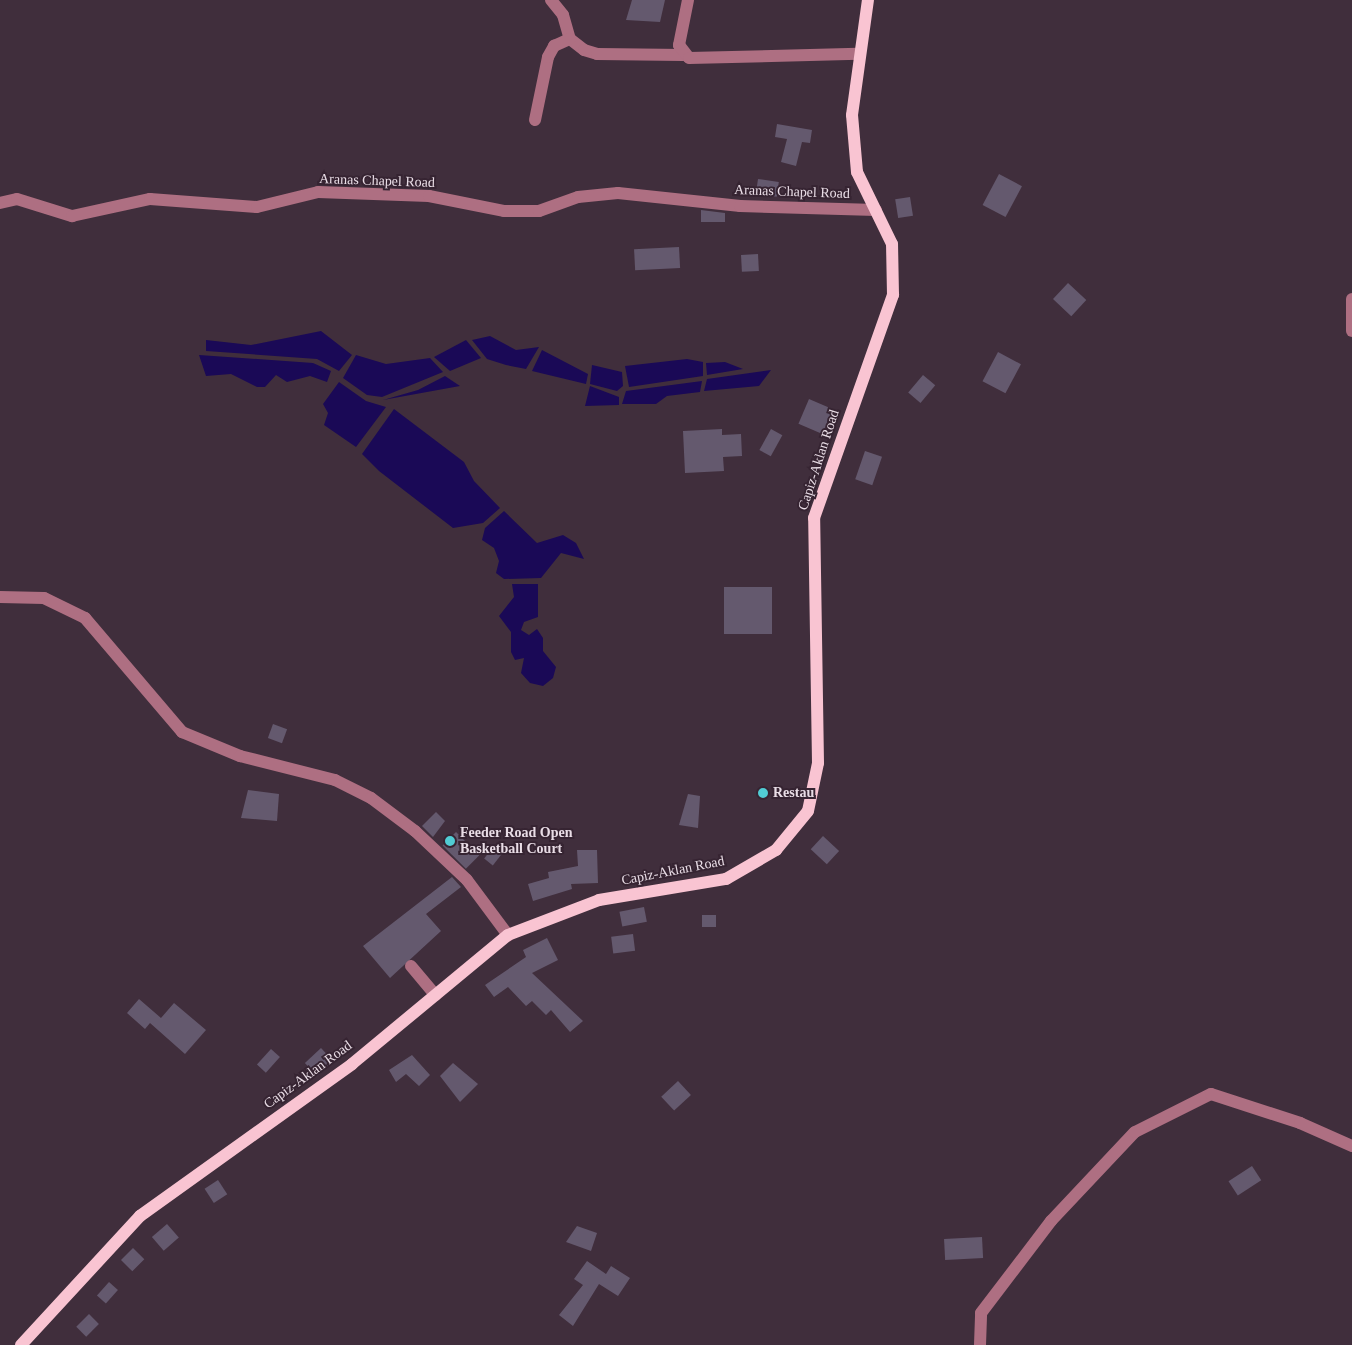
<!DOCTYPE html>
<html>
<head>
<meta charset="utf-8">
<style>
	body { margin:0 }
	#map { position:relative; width:1352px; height:1345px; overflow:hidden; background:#402e3c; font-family:Georgia,serif }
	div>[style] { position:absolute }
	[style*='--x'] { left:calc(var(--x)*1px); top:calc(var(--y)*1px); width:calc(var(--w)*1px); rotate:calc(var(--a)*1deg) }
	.water>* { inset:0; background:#1a0956 }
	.building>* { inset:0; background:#64596e; transform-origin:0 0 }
	.minor>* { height:12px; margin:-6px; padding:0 6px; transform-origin:6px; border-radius:6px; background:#ae6f82 }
	.major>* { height:12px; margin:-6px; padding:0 6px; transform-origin:6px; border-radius:6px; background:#f9c4d2 }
	.dots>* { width:14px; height:14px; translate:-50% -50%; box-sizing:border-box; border:2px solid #362432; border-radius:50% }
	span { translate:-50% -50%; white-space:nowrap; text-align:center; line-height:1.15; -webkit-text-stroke:4px #362432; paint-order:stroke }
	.street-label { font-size:14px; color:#e9dde6 }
	.poi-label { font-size:14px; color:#e9dde6; font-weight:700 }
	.left { translate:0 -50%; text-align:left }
</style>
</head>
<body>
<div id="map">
	<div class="water">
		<i style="clip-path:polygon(321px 331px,352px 355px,339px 371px,317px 359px,206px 351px,206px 340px,251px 345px)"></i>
		<i style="clip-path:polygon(490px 336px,516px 350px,539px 347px,526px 369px,506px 365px,487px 359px,472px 340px)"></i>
		<i style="clip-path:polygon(466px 340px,481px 358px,450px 371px,434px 357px)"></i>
		<i style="clip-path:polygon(542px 350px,588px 374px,586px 384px,532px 371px)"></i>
		<i style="clip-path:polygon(199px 355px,313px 363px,331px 371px,327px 382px,310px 376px,287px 382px,276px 375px,265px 387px,257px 387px,231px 374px,206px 376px)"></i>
		<i style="clip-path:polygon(356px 355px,386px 364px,430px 358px,443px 372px,382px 397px,367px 395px,343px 378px)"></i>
		<i style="clip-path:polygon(687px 359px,703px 362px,703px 376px,629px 387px,625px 366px)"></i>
		<i style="clip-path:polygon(725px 362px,743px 369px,707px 375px,706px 363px)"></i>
		<i style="clip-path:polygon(592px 365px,622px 372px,623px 386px,617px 391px,590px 384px)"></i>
		<i style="clip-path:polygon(771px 370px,759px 386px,704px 391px,707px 379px)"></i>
		<i style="clip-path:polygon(445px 376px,460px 386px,383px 400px,418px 390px)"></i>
		<i style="clip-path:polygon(702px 381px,700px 392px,667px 396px,656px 404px,622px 404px,626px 391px)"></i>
		<i style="clip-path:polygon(339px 382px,366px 401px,386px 407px,356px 447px,324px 425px,328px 413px,323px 404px)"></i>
		<i style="clip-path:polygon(590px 386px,619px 397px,619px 405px,585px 406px)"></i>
		<i style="clip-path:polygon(394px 409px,464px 462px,474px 481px,500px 508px,483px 523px,453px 528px,379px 471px,362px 454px)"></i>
		<i style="clip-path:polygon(504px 511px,537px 543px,563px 535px,576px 543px,584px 559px,561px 553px,541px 578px,504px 579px,496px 573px,499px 561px,494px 548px,482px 540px,485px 528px)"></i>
		<i style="clip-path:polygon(512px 584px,538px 584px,538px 617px,524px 622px,521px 630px,529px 635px,537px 629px,543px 638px,543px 651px,556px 667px,553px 678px,543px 686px,530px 683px,521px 673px,524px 658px,515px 660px,511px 652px,511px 632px,499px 616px,514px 597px)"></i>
	</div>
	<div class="building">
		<i style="clip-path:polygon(632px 0,665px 0,660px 22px,626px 20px)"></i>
		<i style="clip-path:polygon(777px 124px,812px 130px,810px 143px,802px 142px,796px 166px,781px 162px,787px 139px,775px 137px)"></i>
		<i style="left:999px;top:174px;width:26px;height:35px;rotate:28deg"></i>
		<i style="left:758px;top:179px;width:21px;height:15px;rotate:8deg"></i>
		<i style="left:910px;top:197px;width:19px;height:15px;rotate:81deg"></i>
		<i style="clip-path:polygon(701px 210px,725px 213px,725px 222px,701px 222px)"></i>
		<i style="left:679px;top:247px;width:21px;height:45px;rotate:87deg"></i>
		<i style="left:758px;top:254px;width:17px;height:17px;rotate:87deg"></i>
		<i style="left:1068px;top:283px;width:25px;height:22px;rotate:43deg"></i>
		<i style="left:998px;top:352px;width:26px;height:33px;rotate:28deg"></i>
		<i style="left:923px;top:375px;width:16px;height:23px;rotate:40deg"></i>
		<i style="left:809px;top:399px;width:26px;height:27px;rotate:23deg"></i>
		<i style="clip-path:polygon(722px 429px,722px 435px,741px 434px,742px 456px,723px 457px,724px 471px,685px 473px,683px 431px)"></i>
		<i style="left:771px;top:429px;width:13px;height:24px;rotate:29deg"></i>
		<i style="left:865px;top:451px;width:18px;height:30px;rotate:19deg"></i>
		<i style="left:772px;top:587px;width:47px;height:48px;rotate:90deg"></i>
		<i style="left:273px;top:724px;width:15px;height:15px;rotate:20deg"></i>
		<i style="clip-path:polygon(248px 790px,279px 794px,277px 821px,241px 818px)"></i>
		<i style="clip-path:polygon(688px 794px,700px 796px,698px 828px,679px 825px)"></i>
		<i style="clip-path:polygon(436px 812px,445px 821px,433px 837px,422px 826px)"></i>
		<i style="left:456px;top:832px;width:33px;height:19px;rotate:45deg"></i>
		<i style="left:823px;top:836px;width:22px;height:18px;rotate:43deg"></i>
		<i style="left:494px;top:846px;width:11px;height:16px;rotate:38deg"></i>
		<i style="clip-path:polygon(577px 850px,597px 850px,598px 883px,571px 884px,572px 889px,533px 901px,528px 884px,549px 878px,548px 872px,578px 866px)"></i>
		<i style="clip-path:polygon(452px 877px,461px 887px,426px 914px,441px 931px,390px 978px,363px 946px)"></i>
		<i style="left:644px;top:907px;width:15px;height:25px;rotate:79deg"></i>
		<i style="left:702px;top:915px;width:14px;height:12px"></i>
		<i style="left:633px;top:934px;width:17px;height:22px;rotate:83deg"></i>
		<i style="clip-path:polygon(547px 938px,558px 960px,532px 973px,583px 1021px,570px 1032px,551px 1010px,546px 1015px,532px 1001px,526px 1006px,508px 987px,494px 997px,485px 985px,526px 957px,523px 950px)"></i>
		<i style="clip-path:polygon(139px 999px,161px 1018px,174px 1003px,206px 1030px,185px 1054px,150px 1023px,145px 1029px,127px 1013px)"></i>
		<i style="left:321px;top:1048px;width:18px;height:22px;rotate:47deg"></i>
		<i style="left:271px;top:1049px;width:12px;height:21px;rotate:42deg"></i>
		<i style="clip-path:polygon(412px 1055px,430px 1075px,419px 1086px,406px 1074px,396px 1082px,389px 1070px)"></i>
		<i style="clip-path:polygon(453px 1063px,478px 1084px,460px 1102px,440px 1076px)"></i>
		<i style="left:678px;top:1081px;width:19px;height:23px;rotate:47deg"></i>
		<i style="left:1252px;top:1166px;width:17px;height:28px;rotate:57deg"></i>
		<i style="left:218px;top:1180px;width:17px;height:16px;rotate:57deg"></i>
		<i style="left:167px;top:1224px;width:18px;height:20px;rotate:49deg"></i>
		<i style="clip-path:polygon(577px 1226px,597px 1233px,591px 1251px,566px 1242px)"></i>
		<i style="left:982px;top:1237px;width:21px;height:38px;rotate:87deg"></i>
		<i style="left:133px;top:1248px;width:16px;height:17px;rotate:45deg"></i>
		<i style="clip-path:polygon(587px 1261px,606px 1274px,611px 1266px,630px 1278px,618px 1296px,599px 1284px,573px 1326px,559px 1315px,583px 1285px,574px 1279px)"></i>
		<i style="left:109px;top:1282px;width:12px;height:18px;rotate:42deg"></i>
		<i style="left:89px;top:1314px;width:14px;height:18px;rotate:45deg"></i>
	</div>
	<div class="minor">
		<i style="--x:551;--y:0;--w:19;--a:51"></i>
		<i style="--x:563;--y:15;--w:25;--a:74"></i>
		<i style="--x:570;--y:39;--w:18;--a:38"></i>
		<i style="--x:584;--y:50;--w:14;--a:17"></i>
		<i style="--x:597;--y:54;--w:86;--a:0.7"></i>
		<i style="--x:688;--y:0;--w:46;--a:101.3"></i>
		<i style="--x:679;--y:45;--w:16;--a:52"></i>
		<i style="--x:689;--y:58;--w:169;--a:-1.4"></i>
		<i style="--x:535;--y:120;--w:64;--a:-78.3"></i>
		<i style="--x:548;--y:57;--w:13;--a:-61"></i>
		<i style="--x:554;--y:46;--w:17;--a:-24"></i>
		<i style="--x:0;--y:203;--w:17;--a:-13"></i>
		<i style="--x:17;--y:199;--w:58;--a:17.2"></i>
		<i style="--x:72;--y:216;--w:80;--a:-12.3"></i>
		<i style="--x:150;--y:199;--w:107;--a:4.3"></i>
		<i style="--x:257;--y:207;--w:63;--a:-13.8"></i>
		<i style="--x:318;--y:192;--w:111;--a:2.1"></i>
		<i style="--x:429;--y:196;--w:76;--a:11.3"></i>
		<i style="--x:504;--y:211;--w:35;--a:0"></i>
		<i style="--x:539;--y:211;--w:41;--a:-19.7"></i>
		<i style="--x:578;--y:197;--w:40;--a:-5.7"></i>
		<i style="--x:618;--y:193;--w:123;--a:6.1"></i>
		<i style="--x:740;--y:206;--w:136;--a:1.7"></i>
		<i style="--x:1352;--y:299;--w:32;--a:90"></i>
		<i style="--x:0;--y:597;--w:44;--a:1.3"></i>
		<i style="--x:44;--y:598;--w:46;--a:26"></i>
		<i style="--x:85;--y:618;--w:150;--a:49.6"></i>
		<i style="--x:182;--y:732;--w:63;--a:22.5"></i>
		<i style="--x:240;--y:756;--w:98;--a:14.2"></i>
		<i style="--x:335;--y:780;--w:40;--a:26.6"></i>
		<i style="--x:371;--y:798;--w:55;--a:36.9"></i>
		<i style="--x:415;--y:831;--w:71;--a:43.3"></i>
		<i style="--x:467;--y:880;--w:69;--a:53.3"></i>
		<i style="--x:411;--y:966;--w:38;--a:50"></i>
		<i style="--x:980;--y:1345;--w:32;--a:-88"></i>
		<i style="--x:981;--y:1313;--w:116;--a:-52.7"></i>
		<i style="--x:1051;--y:1221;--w:122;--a:-46.7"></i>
		<i style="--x:1135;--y:1132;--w:85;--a:-26.6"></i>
		<i style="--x:1211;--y:1094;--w:94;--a:18"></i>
		<i style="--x:1300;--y:1123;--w:57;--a:23.9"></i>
	</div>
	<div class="major">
		<i style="--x:21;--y:1345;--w:176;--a:-47.3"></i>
		<i style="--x:140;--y:1216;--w:261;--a:-35.6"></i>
		<i style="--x:352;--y:1064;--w:202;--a:-39.6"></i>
		<i style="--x:508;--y:935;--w:97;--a:-21"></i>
		<i style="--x:599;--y:900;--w:129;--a:-9.4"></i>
		<i style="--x:726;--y:879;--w:58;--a:-30.1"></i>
		<i style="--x:776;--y:850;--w:50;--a:-50.6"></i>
		<i style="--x:808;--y:811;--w:49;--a:-78.2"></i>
		<i style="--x:818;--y:763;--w:245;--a:-90.9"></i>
		<i style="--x:814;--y:518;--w:237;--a:-70.5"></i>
		<i style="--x:893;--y:295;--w:51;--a:-91.1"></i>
		<i style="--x:892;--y:244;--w:80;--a:-115.9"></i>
		<i style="--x:857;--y:172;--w:57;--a:-95"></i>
		<i style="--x:852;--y:115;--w:116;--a:-82.1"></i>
	</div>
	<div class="dots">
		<i style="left:763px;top:793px;background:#51ccd4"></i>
		<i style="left:450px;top:841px;background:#51ccd4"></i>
	</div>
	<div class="street-label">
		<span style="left:377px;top:181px;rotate:2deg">Aranas Chapel Road</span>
		<span style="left:792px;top:192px;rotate:2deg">Aranas Chapel Road</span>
		<span style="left:819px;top:460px;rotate:-72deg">Capiz-Aklan Road</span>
		<span style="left:673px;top:871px;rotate:-11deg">Capiz-Aklan Road</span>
		<span style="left:308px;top:1075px;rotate:-36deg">Capiz-Aklan Road</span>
	</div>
	<div class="poi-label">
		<span class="left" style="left:773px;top:793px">Restau</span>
		<span class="left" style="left:460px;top:841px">Feeder Road Open<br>Basketball Court</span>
	</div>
</div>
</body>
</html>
